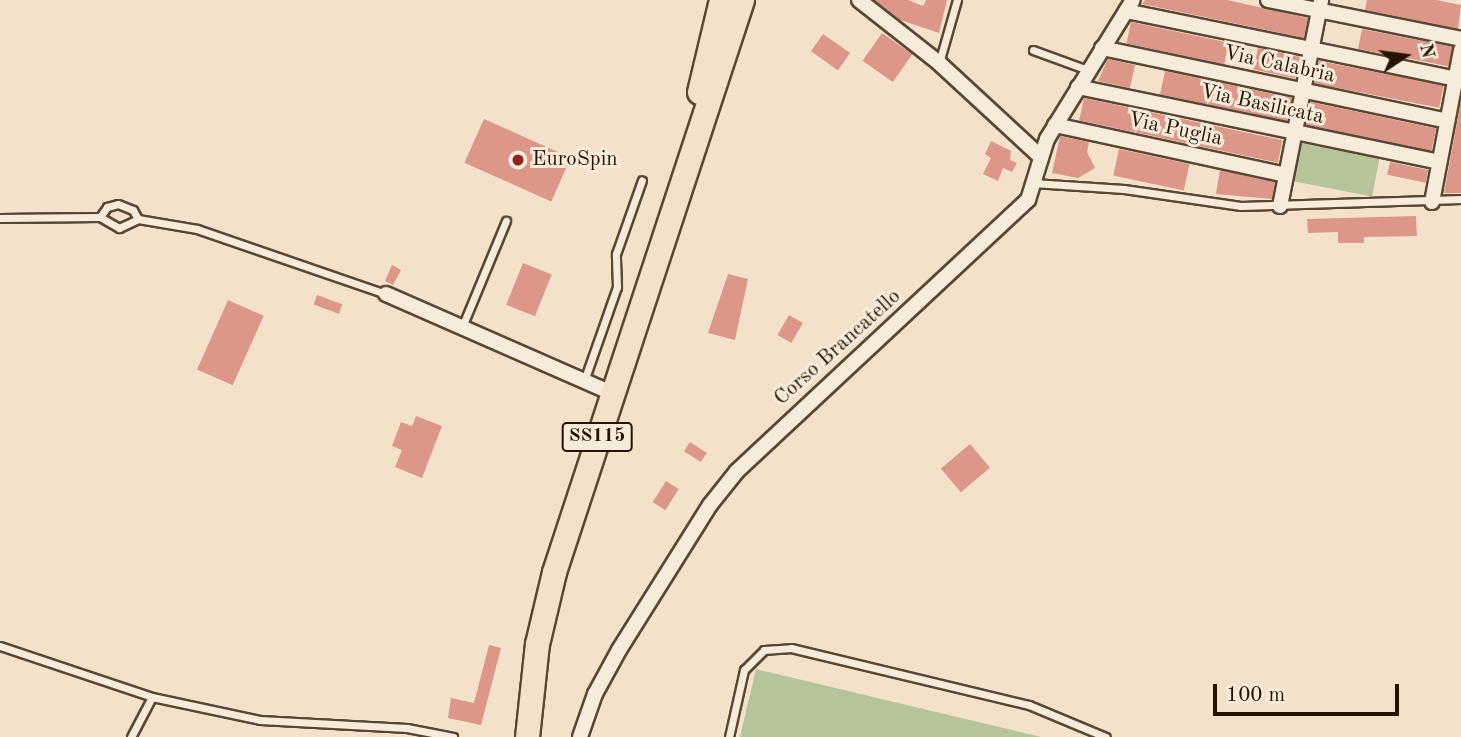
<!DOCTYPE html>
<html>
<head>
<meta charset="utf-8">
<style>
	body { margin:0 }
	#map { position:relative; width:1461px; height:737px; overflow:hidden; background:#f3e2c9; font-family:"Old Standard TT",serif }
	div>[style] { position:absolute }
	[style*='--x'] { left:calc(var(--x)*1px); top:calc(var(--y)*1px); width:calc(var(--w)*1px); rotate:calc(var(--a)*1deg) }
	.green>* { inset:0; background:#b6c49a; transform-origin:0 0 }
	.building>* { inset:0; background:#dd9789; transform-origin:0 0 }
	.roads { filter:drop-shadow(2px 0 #584733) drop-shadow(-2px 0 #584733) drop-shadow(0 2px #584733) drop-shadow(0 -2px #584733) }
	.lane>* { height:7px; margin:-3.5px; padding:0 3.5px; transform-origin:3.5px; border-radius:3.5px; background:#f7ecdc }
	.street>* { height:14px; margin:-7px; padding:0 7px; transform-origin:7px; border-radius:7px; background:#f7ecdc }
	.primary>* { height:23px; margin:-11.5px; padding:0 11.5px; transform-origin:11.5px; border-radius:11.5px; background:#f3e2c9 }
	.dots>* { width:19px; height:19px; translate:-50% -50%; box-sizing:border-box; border:4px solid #f7ecdc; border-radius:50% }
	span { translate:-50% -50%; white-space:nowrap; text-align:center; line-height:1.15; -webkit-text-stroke:6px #f7ecdc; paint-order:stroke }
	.shield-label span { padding:2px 5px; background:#f7ecdc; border:2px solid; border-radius:5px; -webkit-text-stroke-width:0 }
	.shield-label { font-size:19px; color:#251301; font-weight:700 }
	.street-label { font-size:21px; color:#251301 }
	.poi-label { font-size:21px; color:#251301 }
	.left { translate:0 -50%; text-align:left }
	.north { position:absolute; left:1370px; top:21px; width:70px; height:70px; -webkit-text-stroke:5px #f7ecdc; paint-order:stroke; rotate:77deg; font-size:19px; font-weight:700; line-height:28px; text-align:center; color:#251301 }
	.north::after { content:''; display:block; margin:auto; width:24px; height:32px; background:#251301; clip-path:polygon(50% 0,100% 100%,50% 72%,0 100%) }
	.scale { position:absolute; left:1213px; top:684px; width:186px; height:32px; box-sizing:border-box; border:4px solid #251301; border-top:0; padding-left:9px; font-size:21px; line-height:24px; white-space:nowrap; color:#251301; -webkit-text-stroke:5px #f7ecdc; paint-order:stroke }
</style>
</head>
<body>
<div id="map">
	<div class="green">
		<i style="left:1301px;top:143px;width:80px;height:39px;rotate:11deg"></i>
		<i style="clip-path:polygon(756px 669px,1041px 737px,740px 737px)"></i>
	</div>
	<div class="building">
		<i style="clip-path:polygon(875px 0,908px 0,923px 6px,926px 0,947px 0,939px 33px,900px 20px)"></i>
		<i style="clip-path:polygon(1145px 0,1227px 0,1308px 18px,1304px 38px,1142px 4px)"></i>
		<i style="clip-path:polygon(1367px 0,1436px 0,1461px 5px,1458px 29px,1365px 10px)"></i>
		<i style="left:1131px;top:22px;width:100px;height:22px;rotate:12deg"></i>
		<i style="left:1362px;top:29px;width:92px;height:20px;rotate:11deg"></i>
		<i style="left:882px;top:33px;width:37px;height:34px;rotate:35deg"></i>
		<i style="left:823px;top:34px;width:33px;height:21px;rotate:35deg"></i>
		<i style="left:1258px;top:48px;width:43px;height:22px;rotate:12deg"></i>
		<i style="clip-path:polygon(1108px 59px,1135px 65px,1130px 88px,1098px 81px)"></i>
		<i style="left:1319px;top:61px;width:127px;height:23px;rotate:11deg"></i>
		<i style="left:1165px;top:71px;width:130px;height:24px;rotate:12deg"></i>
		<i style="left:1084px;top:98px;width:203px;height:23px;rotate:12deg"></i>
		<i style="clip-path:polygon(1461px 101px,1461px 193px,1444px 193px)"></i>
		<i style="left:1311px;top:102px;width:128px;height:24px;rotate:12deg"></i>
		<i style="left:484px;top:119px;width:95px;height:48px;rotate:24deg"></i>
		<i style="clip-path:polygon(1060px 136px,1089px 142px,1087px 152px,1095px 168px,1078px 178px,1052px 173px)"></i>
		<i style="clip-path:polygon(991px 141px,1011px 151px,1010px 160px,1017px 163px,1012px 172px,1003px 168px,998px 181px,983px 174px,991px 158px,985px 154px)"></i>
		<i style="left:1119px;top:149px;width:72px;height:27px;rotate:12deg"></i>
		<i style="left:1390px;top:162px;width:39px;height:13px;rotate:12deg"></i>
		<i style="clip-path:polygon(1220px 170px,1275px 182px,1272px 199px,1216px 194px)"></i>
		<i style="clip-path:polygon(1416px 216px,1417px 236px,1364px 237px,1364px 243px,1338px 243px,1338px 232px,1308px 233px,1307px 219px)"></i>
		<i style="left:523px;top:263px;width:31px;height:45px;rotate:22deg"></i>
		<i style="clip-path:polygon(392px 265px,401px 270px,393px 285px,385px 281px)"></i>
		<i style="clip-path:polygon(728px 274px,748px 279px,735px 340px,708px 333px)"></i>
		<i style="left:317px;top:295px;width:27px;height:10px;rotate:20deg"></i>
		<i style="left:228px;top:300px;width:39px;height:76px;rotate:24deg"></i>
		<i style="left:789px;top:315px;width:16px;height:23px;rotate:30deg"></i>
		<i style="clip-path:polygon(416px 416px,442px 426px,422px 478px,395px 467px,402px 450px,392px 446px,401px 422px,412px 426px)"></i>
		<i style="left:690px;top:442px;width:20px;height:11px;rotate:33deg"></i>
		<i style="left:970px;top:444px;width:31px;height:38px;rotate:50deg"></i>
		<i style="left:666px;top:481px;width:15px;height:25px;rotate:32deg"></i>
		<i style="clip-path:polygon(489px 645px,501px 648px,481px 725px,448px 718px,451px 698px,474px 703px)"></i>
	</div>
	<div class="roads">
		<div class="lane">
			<i style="--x:1033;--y:50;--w:59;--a:20"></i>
			<i style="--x:939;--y:63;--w:66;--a:-74.1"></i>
			<i style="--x:1033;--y:183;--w:91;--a:3.8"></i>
			<i style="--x:1124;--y:189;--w:118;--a:8.3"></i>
			<i style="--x:1241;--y:206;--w:220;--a:-1.8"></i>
			<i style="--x:100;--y:217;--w:12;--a:-55"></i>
			<i style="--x:107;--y:207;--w:11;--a:-15"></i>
			<i style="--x:118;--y:204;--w:16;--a:22"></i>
			<i style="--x:133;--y:210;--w:10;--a:61"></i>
			<i style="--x:0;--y:218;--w:100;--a:-0.6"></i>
			<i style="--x:100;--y:217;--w:22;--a:30"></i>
			<i style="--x:119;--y:228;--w:21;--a:-25"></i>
			<i style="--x:138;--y:219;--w:60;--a:9.6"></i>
			<i style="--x:197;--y:229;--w:200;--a:19"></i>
			<i style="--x:462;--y:327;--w:115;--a:-67.5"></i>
			<i style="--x:584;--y:381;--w:100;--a:-70.7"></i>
			<i style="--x:617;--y:287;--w:33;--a:-92"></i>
			<i style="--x:616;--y:254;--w:78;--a:-70.6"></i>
			<i style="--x:0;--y:646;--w:160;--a:18.5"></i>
			<i style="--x:152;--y:697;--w:110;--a:12"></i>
			<i style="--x:260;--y:720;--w:147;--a:3.1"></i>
			<i style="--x:407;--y:728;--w:47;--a:11.1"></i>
			<i style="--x:131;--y:737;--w:45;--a:-62.3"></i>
			<i style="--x:729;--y:737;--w:69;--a:-77.4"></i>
			<i style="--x:744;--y:670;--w:28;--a:-45"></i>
			<i style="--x:764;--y:650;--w:27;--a:-4"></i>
			<i style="--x:791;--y:648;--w:245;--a:13.5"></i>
			<i style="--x:1029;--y:705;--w:83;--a:22.6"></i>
		</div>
		<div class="street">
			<i style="--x:859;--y:0;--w:102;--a:38.2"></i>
			<i style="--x:939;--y:63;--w:139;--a:42.7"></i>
			<i style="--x:1268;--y:0;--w:197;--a:11.4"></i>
			<i style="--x:1126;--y:11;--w:342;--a:11.6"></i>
			<i style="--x:1102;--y:48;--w:353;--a:11.9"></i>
			<i style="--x:1078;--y:87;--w:369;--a:11.7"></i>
			<i style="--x:1055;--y:125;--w:236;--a:12.2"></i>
			<i style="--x:1432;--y:202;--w:155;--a:-79.2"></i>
			<i style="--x:1280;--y:206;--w:210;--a:-78.7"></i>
			<i style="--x:386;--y:294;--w:246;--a:23.7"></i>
			<i style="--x:580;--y:737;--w:46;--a:-70.8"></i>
			<i style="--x:595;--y:694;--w:50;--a:-61.4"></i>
			<i style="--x:619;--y:650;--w:171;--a:-57.9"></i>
			<i style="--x:710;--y:505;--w:43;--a:-51.5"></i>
			<i style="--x:737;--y:471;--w:398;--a:-43"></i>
			<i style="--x:1028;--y:200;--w:64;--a:-72.7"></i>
			<i style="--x:1047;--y:139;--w:163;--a:-58.3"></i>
		</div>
		<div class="primary">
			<i style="--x:699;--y:92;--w:95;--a:-76.6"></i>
			<i style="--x:527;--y:737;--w:94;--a:-83.9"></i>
			<i style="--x:537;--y:644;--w:74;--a:-76.7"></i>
			<i style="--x:554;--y:572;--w:602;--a:-71.81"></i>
		</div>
	</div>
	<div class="dots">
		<i style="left:518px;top:160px;background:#8f2418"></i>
	</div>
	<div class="shield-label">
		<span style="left:597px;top:437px">SS115</span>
	</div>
	<div class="street-label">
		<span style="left:1279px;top:65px;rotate:12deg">Via Calabria</span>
		<span style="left:1262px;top:105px;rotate:12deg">Via Basilicata</span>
		<span style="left:1175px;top:130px;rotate:12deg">Via Puglia</span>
		<span style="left:838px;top:348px;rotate:-42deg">Corso Brancatello</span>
	</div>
	<div class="poi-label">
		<span class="left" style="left:532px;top:160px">EuroSpin</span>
	</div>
	<div class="north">N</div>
	<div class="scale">100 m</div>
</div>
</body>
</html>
